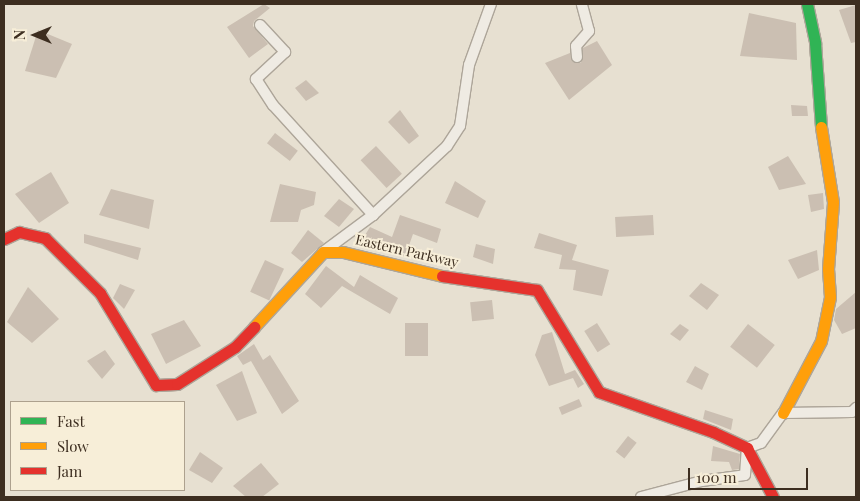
<!DOCTYPE html>
<html>
<head>
<meta charset="utf-8">
<style>
	body { margin:0 }
	#map { position:relative; width:860px; height:501px; overflow:hidden; background:#e7e0d1; font-family:"Playfair Display",serif }
	div>[style] { position:absolute }
	[style*='--x'] { left:calc(var(--x)*1px); top:calc(var(--y)*1px); width:calc(var(--w)*1px); rotate:calc(var(--a)*1deg) }
	.building>* { inset:0; background:#cbbfb2; transform-origin:0 0 }
	.roads { filter:drop-shadow(1px 0 #ada599) drop-shadow(-1px 0 #ada599) drop-shadow(0 1px #ada599) drop-shadow(0 -1px #ada599) }
	.street>* { height:10px; margin:-5px; padding:0 5px; transform-origin:5px; border-radius:5px; background:#efebe3 }
	.fast>* { height:11px; margin:-5.5px; padding:0 5.5px; transform-origin:5.5px; border-radius:5.5px; background:#30b455 }
	.slow>* { height:11px; margin:-5.5px; padding:0 5.5px; transform-origin:5.5px; border-radius:5.5px; background:#ff9f0a }
	.jam>* { height:11px; margin:-5.5px; padding:0 5.5px; transform-origin:5.5px; border-radius:5.5px; background:#e5322d }
	span { translate:-50% -50%; white-space:nowrap; text-align:center; line-height:1.15; -webkit-text-stroke:4px #f7eed8; paint-order:stroke }
	.street-label { font-size:14px; color:#3d2e20 }
	.frame { position:absolute; inset:0; border:5px solid #3d2e20; pointer-events:none }
	.legend { position:absolute; left:10px; top:401px; width:175px; height:90px; box-sizing:border-box; background:#f7eed8; border:1px solid #ada18e; margin:0; padding:6px 9px; list-style:none; font-size:15px; color:#3d2e20 }
	.legend li { display:flex; align-items:center; gap:10px; height:25px }
	.legend b { width:25px; border:1px solid #ada18e }
	.north { position:absolute; left:10px; top:10px; width:50px; height:50px; -webkit-text-stroke:4px #f7eed8; paint-order:stroke; rotate:270deg; font-size:14px; font-weight:700; line-height:20px; text-align:center; color:#3d2e20 }
	.north::after { content:''; display:block; margin:auto; width:18px; height:22px; background:#3d2e20; clip-path:polygon(50% 0,100% 100%,50% 72%,0 100%) }
	.scale { position:absolute; left:688px; top:468px; width:120px; height:22px; box-sizing:border-box; border:2px solid #3d2e20; border-top:0; padding-left:6px; font-size:15px; line-height:18px; white-space:nowrap; color:#3d2e20; -webkit-text-stroke:4px #f7eed8; paint-order:stroke }
</style>
</head>
<body>
<div id="map">
	<div class="building">
		<i style="clip-path:polygon(264px 4px,270px 8px,254px 21px,253px 26px,268px 44px,249px 58px,227px 27px)"></i>
		<i style="clip-path:polygon(856px 5px,856px 42px,851px 43px,839px 10px)"></i>
		<i style="clip-path:polygon(749px 13px,796px 23px,797px 60px,740px 56px)"></i>
		<i style="clip-path:polygon(38px 30px,72px 44px,56px 78px,25px 71px)"></i>
		<i style="clip-path:polygon(597px 41px,612px 65px,569px 100px,545px 63px,570px 53px,572px 61px,581px 63px,583px 48px)"></i>
		<i style="clip-path:polygon(306px 80px,319px 93px,306px 101px,295px 88px)"></i>
		<i style="clip-path:polygon(791px 105px,807px 106px,808px 116px,792px 116px)"></i>
		<i style="clip-path:polygon(400px 110px,419px 136px,409px 144px,388px 122px)"></i>
		<i style="left:275px;top:133px;width:29px;height:13px;rotate:38deg"></i>
		<i style="left:376px;top:146px;width:38px;height:21px;rotate:47deg"></i>
		<i style="clip-path:polygon(788px 156px,806px 184px,779px 190px,768px 167px)"></i>
		<i style="clip-path:polygon(51px 172px,69px 203px,39px 223px,15px 194px)"></i>
		<i style="clip-path:polygon(455px 181px,486px 201px,478px 218px,445px 203px)"></i>
		<i style="clip-path:polygon(280px 184px,316px 192px,314px 205px,301px 210px,298px 222px,270px 222px)"></i>
		<i style="clip-path:polygon(111px 189px,154px 200px,149px 229px,99px 215px)"></i>
		<i style="clip-path:polygon(823px 193px,824px 209px,811px 212px,808px 195px)"></i>
		<i style="clip-path:polygon(339px 199px,354px 209px,339px 227px,324px 216px)"></i>
		<i style="clip-path:polygon(400px 215px,441px 229px,437px 243px,413px 234px,405px 257px,362px 240px,370px 227px,392px 237px)"></i>
		<i style="left:653px;top:215px;width:20px;height:38px;rotate:87deg"></i>
		<i style="clip-path:polygon(308px 230px,324px 243px,302px 262px,291px 253px)"></i>
		<i style="clip-path:polygon(539px 233px,577px 245px,572px 260px,609px 270px,602px 296px,573px 290px,576px 270px,559px 269px,562px 255px,534px 248px)"></i>
		<i style="clip-path:polygon(84px 234px,141px 248px,138px 260px,84px 243px)"></i>
		<i style="clip-path:polygon(476px 244px,495px 249px,493px 264px,473px 257px)"></i>
		<i style="clip-path:polygon(817px 250px,819px 270px,798px 279px,788px 260px)"></i>
		<i style="left:265px;top:260px;width:21px;height:35px;rotate:25deg"></i>
		<i style="clip-path:polygon(326px 266px,354px 287px,360px 275px,398px 298px,390px 314px,342px 286px,321px 308px,305px 294px)"></i>
		<i style="clip-path:polygon(701px 283px,719px 295px,707px 310px,689px 296px)"></i>
		<i style="clip-path:polygon(120px 284px,135px 290px,124px 309px,113px 298px)"></i>
		<i style="clip-path:polygon(28px 287px,59px 319px,32px 343px,7px 322px)"></i>
		<i style="clip-path:polygon(856px 292px,856px 328px,842px 334px,834px 320px,836px 309px)"></i>
		<i style="left:492px;top:300px;width:19px;height:22px;rotate:84deg"></i>
		<i style="clip-path:polygon(184px 320px,201px 346px,166px 364px,151px 334px)"></i>
		<i style="left:405px;top:323px;width:23px;height:33px"></i>
		<i style="left:597px;top:323px;width:25px;height:15px;rotate:58deg"></i>
		<i style="clip-path:polygon(680px 324px,689px 330px,680px 341px,670px 334px)"></i>
		<i style="left:748px;top:324px;width:34px;height:29px;rotate:38deg"></i>
		<i style="clip-path:polygon(552px 332px,565px 374px,575px 370px,584px 384px,578px 388px,573px 378px,549px 386px,535px 355px,542px 335px)"></i>
		<i style="clip-path:polygon(254px 344px,263px 360px,270px 355px,299px 401px,282px 414px,251px 361px,243px 365px,237px 356px)"></i>
		<i style="clip-path:polygon(105px 350px,115px 364px,102px 379px,87px 361px)"></i>
		<i style="clip-path:polygon(695px 366px,709px 374px,702px 390px,686px 382px)"></i>
		<i style="clip-path:polygon(242px 371px,257px 413px,237px 421px,216px 385px)"></i>
		<i style="left:579px;top:399px;width:8px;height:22px;rotate:67deg"></i>
		<i style="clip-path:polygon(705px 410px,733px 419px,731px 430px,703px 419px)"></i>
		<i style="left:628px;top:436px;width:11px;height:20px;rotate:38deg"></i>
		<i style="clip-path:polygon(713px 446px,740px 454px,739px 469px,732px 470px,729px 462px,711px 461px)"></i>
		<i style="clip-path:polygon(200px 452px,223px 468px,212px 483px,189px 470px)"></i>
		<i style="clip-path:polygon(261px 463px,279px 484px,262px 497px,246px 497px,233px 486px)"></i>
	</div>
	<div class="roads">
		<div class="street">
			<i style="--x:260;--y:25;--w:37;--a:47"></i>
			<i style="--x:285;--y:52;--w:40;--a:137"></i>
			<i style="--x:256;--y:79;--w:31;--a:57"></i>
			<i style="--x:273;--y:105;--w:149;--a:47.7"></i>
			<i style="--x:577;--y:57;--w:11;--a:-95"></i>
			<i style="--x:576;--y:46;--w:20;--a:-49"></i>
			<i style="--x:589;--y:31;--w:28;--a:-105"></i>
			<i style="--x:323;--y:252;--w:62;--a:-36.5"></i>
			<i style="--x:373;--y:215;--w:101;--a:-43"></i>
			<i style="--x:447;--y:146;--w:24;--a:-57"></i>
			<i style="--x:460;--y:126;--w:62;--a:-81.6"></i>
			<i style="--x:469;--y:65;--w:65;--a:-70.2"></i>
			<i style="--x:641;--y:497;--w:63;--a:-14.7"></i>
			<i style="--x:702;--y:481;--w:43;--a:-7.9"></i>
			<i style="--x:745;--y:475;--w:27;--a:-86"></i>
			<i style="--x:747;--y:448;--w:15;--a:-20"></i>
			<i style="--x:761;--y:443;--w:37;--a:-54"></i>
			<i style="--x:783;--y:413;--w:69;--a:-0.8"></i>
			<i style="--x:852;--y:412;--w:6;--a:-45"></i>
		</div>
		<div class="fast">
			<i style="--x:807;--y:4;--w:40;--a:78"></i>
			<i style="--x:815;--y:43;--w:84;--a:85.9"></i>
		</div>
		<div class="slow">
			<i style="--x:254;--y:327;--w:102;--a:-47.4"></i>
			<i style="--x:323;--y:252;--w:20;--a:0"></i>
			<i style="--x:343;--y:252;--w:102;--a:13.6"></i>
			<i style="--x:783;--y:413;--w:81;--a:-62.2"></i>
			<i style="--x:821;--y:341;--w:45;--a:-78.4"></i>
			<i style="--x:830;--y:297;--w:28;--a:-94"></i>
			<i style="--x:828;--y:269;--w:67;--a:-85.7"></i>
			<i style="--x:833;--y:202;--w:76;--a:-99.1"></i>
		</div>
		<div class="jam">
			<i style="--x:4;--y:239;--w:17;--a:-25"></i>
			<i style="--x:19;--y:232;--w:27;--a:13"></i>
			<i style="--x:45;--y:238;--w:78;--a:45"></i>
			<i style="--x:100;--y:293;--w:108;--a:58.7"></i>
			<i style="--x:156;--y:385;--w:21;--a:-3"></i>
			<i style="--x:177;--y:384;--w:69;--a:-32.5"></i>
			<i style="--x:235;--y:347;--w:28;--a:-46"></i>
			<i style="--x:442;--y:276;--w:96;--a:8.4"></i>
			<i style="--x:537;--y:290;--w:119;--a:58.7"></i>
			<i style="--x:599;--y:392;--w:121;--a:19.3"></i>
			<i style="--x:713;--y:432;--w:38;--a:25"></i>
			<i style="--x:747;--y:448;--w:55;--a:62"></i>
		</div>
	</div>
	<div class="street-label">
		<span style="left:407px;top:251px;rotate:13deg">Eastern Parkway</span>
	</div>
	<div class="frame"></div>
	<ul class="legend">
	<li><b style="height:6px;background:#30b455"></b>Fast</li>
	<li><b style="height:6px;background:#ff9f0a"></b>Slow</li>
	<li><b style="height:6px;background:#e5322d"></b>Jam</li>
	</ul>
	<div class="north">N</div>
	<div class="scale">100 m</div>
</div>
</body>
</html>
